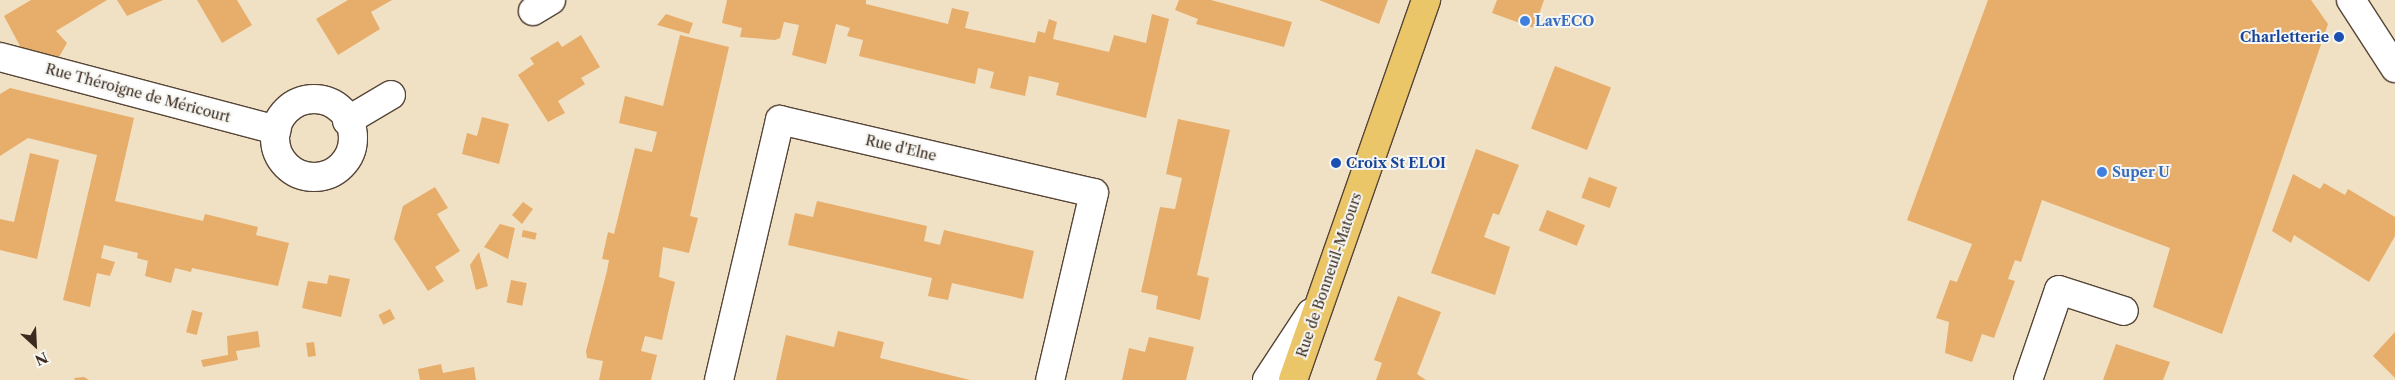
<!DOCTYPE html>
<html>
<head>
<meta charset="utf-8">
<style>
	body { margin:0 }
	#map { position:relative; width:2395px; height:380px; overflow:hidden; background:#f0e1c4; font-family:"Libre Caslon Text",serif }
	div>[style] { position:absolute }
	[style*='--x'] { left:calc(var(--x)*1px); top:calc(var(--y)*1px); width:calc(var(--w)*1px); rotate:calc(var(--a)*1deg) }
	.building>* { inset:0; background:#e7ad6a; transform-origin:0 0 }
	.roads { filter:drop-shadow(1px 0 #564537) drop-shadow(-1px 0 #564537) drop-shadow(0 1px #564537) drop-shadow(0 -1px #564537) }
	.minor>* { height:28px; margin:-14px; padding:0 14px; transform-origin:14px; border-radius:14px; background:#fff }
	.minor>.ring { margin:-14px; padding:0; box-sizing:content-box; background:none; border:28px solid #fff; border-radius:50% }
	.major>* { height:28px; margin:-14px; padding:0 14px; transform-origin:14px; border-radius:14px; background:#ebc669 }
	.dots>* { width:14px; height:14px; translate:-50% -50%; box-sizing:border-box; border:2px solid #f6f6f2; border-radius:50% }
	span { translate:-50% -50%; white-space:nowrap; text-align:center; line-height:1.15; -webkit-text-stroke:4px #f6f6f2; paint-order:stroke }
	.shop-label { font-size:14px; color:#366cbe; font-weight:700 }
	.left { translate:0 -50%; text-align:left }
	.transit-label { font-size:14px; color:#164399; font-weight:700 }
	.right { translate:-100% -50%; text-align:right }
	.street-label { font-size:14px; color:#3b2a1e }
	.north { position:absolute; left:10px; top:320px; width:50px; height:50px; -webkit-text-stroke:4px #f6f6f2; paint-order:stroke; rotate:155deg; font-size:14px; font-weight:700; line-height:20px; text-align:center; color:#3b2a1e }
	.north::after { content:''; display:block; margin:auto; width:18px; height:22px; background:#3b2a1e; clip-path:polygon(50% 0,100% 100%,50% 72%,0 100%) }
</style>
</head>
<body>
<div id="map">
	<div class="building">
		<i style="clip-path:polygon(31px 0,107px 0,56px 31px,67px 43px,59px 57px,21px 48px,4px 16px)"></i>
		<i style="clip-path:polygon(117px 0,163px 0,127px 16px)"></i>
		<i style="clip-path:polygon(197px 0,237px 0,252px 25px,222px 43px)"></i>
		<i style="clip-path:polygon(348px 0,392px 0,371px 12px,380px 29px,338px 55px,316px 19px)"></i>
		<i style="clip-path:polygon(727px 0,866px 0,866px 4px,948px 24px,952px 8px,969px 12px,965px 28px,1035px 43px,1038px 31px,1045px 33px,1049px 19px,1057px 22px,1053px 39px,1109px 52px,1114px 35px,1146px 43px,1152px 14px,1169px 19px,1146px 118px,1056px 95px,1059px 83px,1043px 79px,1029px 76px,1025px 96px,990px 88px,994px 72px,978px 68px,975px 84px,859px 56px,863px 40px,847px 36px,850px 28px,836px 24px,826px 64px,792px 55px,799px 25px,784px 22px,780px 38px,775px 40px,740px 37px,742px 28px,722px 23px)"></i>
		<i style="clip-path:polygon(1179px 0,1211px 0,1292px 22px,1284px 47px,1196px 24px,1198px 19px,1175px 10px)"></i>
		<i style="clip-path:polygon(1319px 0,1388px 0,1379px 24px)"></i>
		<i style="clip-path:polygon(1497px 0,1544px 0,1534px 28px,1492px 13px)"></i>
		<i style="clip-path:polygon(1988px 0,2311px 0,2328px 24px,2222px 334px,2153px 307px,2170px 248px,2042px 200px,2021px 262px,2015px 260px,2008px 279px,2015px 281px,1994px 338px,1982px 334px,1972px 362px,1945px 353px,1949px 322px,1936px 318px,1950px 280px,1957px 282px,1972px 244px,1907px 220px)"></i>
		<i style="clip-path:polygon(666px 14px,693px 23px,689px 34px,657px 25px)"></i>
		<i style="clip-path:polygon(581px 35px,600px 67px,581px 78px,585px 84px,558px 101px,565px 113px,548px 122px,518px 75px,534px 64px,530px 58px,558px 41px,562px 47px)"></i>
		<i style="clip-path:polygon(680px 35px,729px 47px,690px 216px,698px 218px,689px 253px,663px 247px,659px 277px,675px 282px,662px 340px,645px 336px,641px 351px,657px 355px,651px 380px,599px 380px,603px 361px,587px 358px,586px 351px,607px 271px,609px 260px,602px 259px,608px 232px,614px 234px,635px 148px,652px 152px,657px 132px,619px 123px,625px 96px,663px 106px)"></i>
		<i style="left:1555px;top:66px;width:60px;height:67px;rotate:21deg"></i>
		<i style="clip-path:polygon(10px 88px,134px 118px,115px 201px,203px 221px,205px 214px,258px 227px,256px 235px,289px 243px,278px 286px,192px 268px,191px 272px,175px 268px,171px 283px,145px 276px,148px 261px,137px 258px,138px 253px,104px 245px,101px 258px,115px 262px,110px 276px,97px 273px,90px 307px,63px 300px,97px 155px,28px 138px,0 156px,0 94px)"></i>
		<i style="clip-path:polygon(482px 117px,509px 124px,499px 164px,462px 154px,467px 133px,477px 136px)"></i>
		<i style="clip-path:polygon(1178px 119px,1230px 130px,1197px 275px,1209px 278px,1200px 320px,1156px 309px,1158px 296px,1141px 292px,1160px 207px,1175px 209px,1182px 178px,1166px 174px)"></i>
		<i style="clip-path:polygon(1476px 149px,1519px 165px,1499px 215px,1493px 213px,1484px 237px,1510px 247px,1495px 295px,1431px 273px)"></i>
		<i style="clip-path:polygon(30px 153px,59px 160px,37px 259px,0 250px,0 219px,14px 222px)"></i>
		<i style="clip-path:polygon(2293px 174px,2320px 189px,2324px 183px,2345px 195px,2348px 189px,2395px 217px,2395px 236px,2369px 282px,2294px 235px,2291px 243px,2272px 231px)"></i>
		<i style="left:1589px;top:177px;width:30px;height:22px;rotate:20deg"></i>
		<i style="clip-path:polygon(435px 187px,448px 208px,437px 214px,460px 251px,435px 267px,444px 281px,428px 291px,394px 239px,403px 206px)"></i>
		<i style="clip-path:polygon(817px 201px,927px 226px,924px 241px,940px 245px,944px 230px,1034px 251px,1023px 299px,952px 283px,948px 300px,928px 296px,932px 278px,788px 245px,795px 213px,813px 217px)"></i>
		<i style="clip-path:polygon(523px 202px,533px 209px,522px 224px,512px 215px)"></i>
		<i style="left:1547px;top:210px;width:41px;height:22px;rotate:22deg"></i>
		<i style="clip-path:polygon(500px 224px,515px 228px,508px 259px,484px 247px)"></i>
		<i style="left:523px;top:230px;width:14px;height:7px;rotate:12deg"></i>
		<i style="clip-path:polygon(479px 252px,488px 286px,476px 290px,470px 265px)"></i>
		<i style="clip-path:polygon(329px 275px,350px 279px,341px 317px,302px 308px,308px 281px,327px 284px)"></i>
		<i style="left:511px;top:280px;width:16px;height:23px;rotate:11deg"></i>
		<i style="clip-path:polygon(1398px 296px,1441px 312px,1417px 374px,1426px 380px,1376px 380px,1382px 363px,1374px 360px)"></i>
		<i style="left:390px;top:309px;width:11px;height:13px;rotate:63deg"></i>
		<i style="left:192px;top:310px;width:11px;height:23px;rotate:15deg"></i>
		<i style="clip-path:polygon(258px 331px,260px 347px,236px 351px,238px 360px,203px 367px,201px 360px,228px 355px,227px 336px)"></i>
		<i style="clip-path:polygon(838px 331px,884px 342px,880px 358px,970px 380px,776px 380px,786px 335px,834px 347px)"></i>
		<i style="clip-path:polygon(2395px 332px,2395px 378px,2373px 356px)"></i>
		<i style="clip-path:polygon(1149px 337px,1194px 347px,1186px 380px,1122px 380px,1129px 348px,1145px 352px)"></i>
		<i style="left:314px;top:342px;width:14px;height:8px;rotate:82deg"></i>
		<i style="clip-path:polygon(2116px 344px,2170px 362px,2163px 380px,2103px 380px)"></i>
		<i style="clip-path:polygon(441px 364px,443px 373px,474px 367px,476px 380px,420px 380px,418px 369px)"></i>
		<i style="clip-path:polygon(84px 377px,89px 380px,75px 380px,74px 378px)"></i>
	</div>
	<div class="roads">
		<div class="minor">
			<i style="--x:2351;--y:0;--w:81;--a:57.1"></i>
			<i style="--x:533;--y:11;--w:21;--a:-31"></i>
			<i style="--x:0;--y:57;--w:286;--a:14.8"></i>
			<i class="ring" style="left:275px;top:99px;width:50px;height:50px"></i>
			<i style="--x:347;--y:121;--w:51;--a:-30.6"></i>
			<i style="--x:719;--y:380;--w:267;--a:-76.8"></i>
			<i style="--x:780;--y:120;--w:322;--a:13.1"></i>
			<i style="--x:1094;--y:193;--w:192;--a:103.2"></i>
			<i style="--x:1267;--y:380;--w:80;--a:-56.7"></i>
			<i style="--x:2028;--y:380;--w:95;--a:-71"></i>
			<i style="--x:2059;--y:290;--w:68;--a:17.9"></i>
		</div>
		<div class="major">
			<i style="--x:1293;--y:380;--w:403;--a:-70.7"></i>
		</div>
	</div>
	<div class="dots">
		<i style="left:1525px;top:21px;background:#3f7fe0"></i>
		<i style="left:2339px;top:37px;background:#1a4fb4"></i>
		<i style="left:1336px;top:163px;background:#1a4fb4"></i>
		<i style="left:2102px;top:172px;background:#3f7fe0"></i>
	</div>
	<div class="shop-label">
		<span class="left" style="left:1535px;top:21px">LavECO</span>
		<span class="left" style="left:2112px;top:172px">Super U</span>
	</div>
	<div class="transit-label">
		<span class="right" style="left:2329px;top:37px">Charletterie</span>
		<span class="left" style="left:1346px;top:163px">Croix St ELOI</span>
	</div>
	<div class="street-label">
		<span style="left:138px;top:93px;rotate:15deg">Rue Théroigne de Méricourt</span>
		<span style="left:901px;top:148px;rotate:13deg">Rue d'Elne</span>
		<span style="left:1329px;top:275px;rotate:-71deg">Rue de Bonneuil-Matours</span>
	</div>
	<div class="north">N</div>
</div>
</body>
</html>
